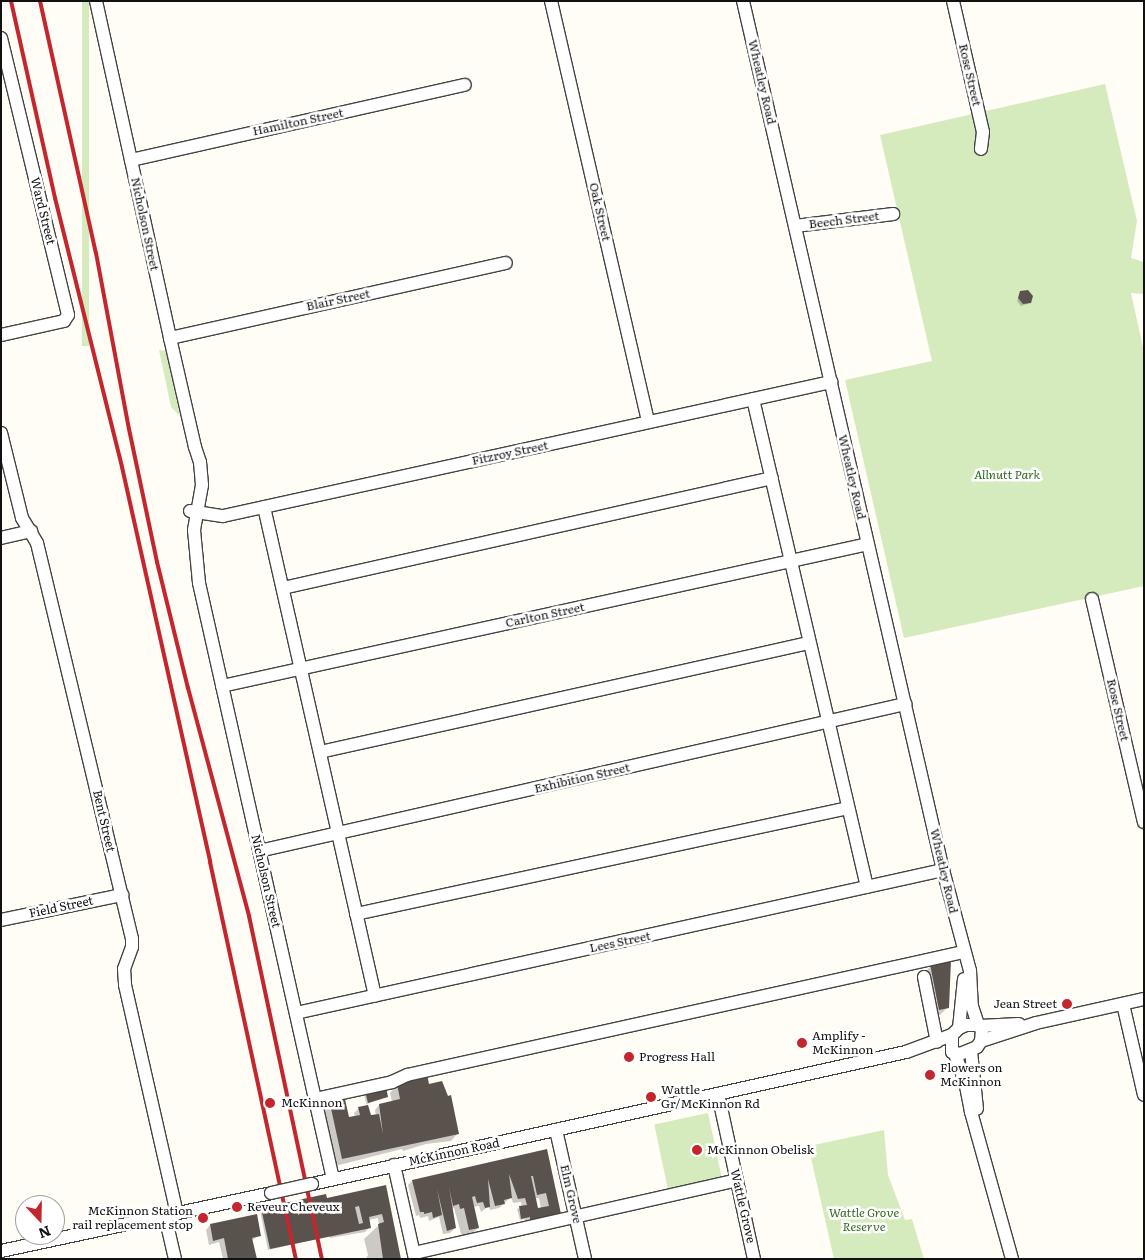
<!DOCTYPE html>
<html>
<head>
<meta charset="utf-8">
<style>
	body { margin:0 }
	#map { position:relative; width:1145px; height:1260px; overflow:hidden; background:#fffdf5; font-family:Literata,serif }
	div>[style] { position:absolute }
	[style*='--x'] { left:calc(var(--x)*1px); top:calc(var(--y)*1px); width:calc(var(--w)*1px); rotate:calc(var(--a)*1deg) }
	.green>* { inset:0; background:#d5ebbd; transform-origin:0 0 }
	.shadow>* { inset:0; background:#0003 }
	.building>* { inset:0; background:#5a524d }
	.roads { filter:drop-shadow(1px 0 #444) drop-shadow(-1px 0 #444) drop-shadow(0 1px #444) drop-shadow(0 -1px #444) }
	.minor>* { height:12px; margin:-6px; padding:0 6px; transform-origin:6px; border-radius:6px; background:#fff }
	.rail>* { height:4px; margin:-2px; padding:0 2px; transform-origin:2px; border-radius:2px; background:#c4262e }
	.bridges { filter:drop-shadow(1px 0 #444) drop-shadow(-1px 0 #444) drop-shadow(0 1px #444) drop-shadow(0 -1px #444) }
	.minor-bridge>* { height:12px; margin:-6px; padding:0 6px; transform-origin:6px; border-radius:6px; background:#fff }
	.dots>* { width:14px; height:14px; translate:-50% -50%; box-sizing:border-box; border:2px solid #fff; border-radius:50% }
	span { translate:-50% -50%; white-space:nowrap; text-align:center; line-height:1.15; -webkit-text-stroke:5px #fff; paint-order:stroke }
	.street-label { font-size:12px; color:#111 }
	.park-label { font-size:12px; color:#2f6b1f; font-style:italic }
	.poi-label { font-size:12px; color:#111 }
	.right { translate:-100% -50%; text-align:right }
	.left { translate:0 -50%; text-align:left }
	.frame { position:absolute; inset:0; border:2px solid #111; pointer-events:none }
	.north { position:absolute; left:15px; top:1195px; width:50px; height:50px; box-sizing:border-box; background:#fff; border:1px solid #a0a0a0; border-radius:50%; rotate:159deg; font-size:14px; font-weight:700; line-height:20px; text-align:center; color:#111 }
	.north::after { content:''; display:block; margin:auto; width:18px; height:22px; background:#c4262e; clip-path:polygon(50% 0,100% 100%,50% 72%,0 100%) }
</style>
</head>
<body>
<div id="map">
	<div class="green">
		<i style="left:82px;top:1px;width:7px;height:345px"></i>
		<i style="clip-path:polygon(1105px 84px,1137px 221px,1131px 258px,1144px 262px,1144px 294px,1131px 293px,1144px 352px,1144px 586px,904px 638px,845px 380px,932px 361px,880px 135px)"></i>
		<i style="clip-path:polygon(159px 350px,166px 351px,180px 416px,171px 407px)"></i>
		<i style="left:708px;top:1113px;width:70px;height:55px;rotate:78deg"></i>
		<i style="clip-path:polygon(884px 1130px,888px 1175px,905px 1220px,912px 1219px,924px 1259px,834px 1259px,811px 1158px,816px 1157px,814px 1145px)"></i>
	</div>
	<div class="shadow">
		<i style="clip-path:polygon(1021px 292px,1030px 302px,1027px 304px,1021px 306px,1017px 301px)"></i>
		<i style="clip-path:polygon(931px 966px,948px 1007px,940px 1015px,932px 1016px,924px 973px)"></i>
		<i style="clip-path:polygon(419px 1077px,428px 1085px,458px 1133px,451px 1141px,426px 1144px,403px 1151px,402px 1149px,335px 1166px,322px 1107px,329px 1100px,348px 1119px,355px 1117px,354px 1113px,359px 1108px,367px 1106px,364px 1094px,386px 1097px,367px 1104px,370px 1117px,376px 1116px,375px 1110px,379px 1105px,392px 1102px,390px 1093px,397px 1085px,413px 1082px)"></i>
		<i style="clip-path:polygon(evenodd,546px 1150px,560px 1214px,526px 1225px,525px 1219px,520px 1220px,517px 1209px,522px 1207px,521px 1202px,513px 1203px,511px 1197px,499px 1208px,490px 1210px,489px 1206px,481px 1212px,479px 1206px,473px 1207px,478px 1228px,471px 1235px,462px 1237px,454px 1208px,451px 1209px,455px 1228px,450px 1233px,443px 1234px,439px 1217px,429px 1221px,428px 1216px,420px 1218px,419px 1215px,416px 1216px,408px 1185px,412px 1181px,546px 1150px,535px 1198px,539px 1198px,541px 1209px,538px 1211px,535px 1198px)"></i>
		<i style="clip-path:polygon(385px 1187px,399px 1259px,366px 1259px,368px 1255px,364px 1239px,379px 1225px,378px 1218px,368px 1220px,370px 1227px,365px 1232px,330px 1238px,329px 1236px,268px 1250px,260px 1211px,262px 1209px,326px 1200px)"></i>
		<i style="clip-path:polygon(210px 1225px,260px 1235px,251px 1241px,255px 1259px,223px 1259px,219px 1242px,209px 1245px,206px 1230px)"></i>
	</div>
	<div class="building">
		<i style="clip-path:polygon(1028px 290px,1033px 296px,1031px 303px,1023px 304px,1018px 298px,1020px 291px)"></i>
		<i style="clip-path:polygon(951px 960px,949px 1008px,939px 1010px,930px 964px)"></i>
		<i style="clip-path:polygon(427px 1074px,429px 1084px,442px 1081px,448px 1096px,451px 1095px,459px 1134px,342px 1159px,329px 1099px,344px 1095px,349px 1117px,360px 1115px,358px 1107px,368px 1105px,371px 1115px,379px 1114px,383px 1134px,379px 1104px,400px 1099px,397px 1084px,419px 1079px,418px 1075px)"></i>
		<i style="clip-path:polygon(386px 1087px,388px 1097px,368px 1103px,365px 1091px)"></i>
		<i style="clip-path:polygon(evenodd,547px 1149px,561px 1214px,530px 1221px,530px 1217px,521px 1219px,519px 1206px,527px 1205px,525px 1198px,518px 1199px,509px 1174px,512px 1198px,504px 1200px,505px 1204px,495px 1206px,488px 1179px,490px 1207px,485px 1208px,483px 1202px,477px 1203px,475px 1196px,472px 1197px,479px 1228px,469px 1230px,464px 1208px,460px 1209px,459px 1204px,453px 1206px,449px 1187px,456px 1228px,447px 1231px,437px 1189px,442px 1215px,433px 1218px,432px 1212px,424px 1214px,424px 1212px,420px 1212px,412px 1180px,547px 1149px,531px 1176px,533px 1176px,537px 1195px,546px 1193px,549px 1206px,538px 1208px,531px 1176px)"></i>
		<i style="clip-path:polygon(evenodd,386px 1185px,401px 1259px,383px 1259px,378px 1224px,384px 1222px,382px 1214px,369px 1217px,371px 1228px,270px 1249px,261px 1208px,326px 1194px,327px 1198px,386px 1185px,359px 1206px,363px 1223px,359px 1224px,355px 1207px,359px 1206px)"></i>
		<i style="clip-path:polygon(257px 1214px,261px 1236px,252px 1238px,257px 1259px,228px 1259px,224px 1238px,213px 1241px,210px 1224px)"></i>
	</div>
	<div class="roads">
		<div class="minor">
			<i style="--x:96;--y:1;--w:345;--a:77.6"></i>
			<i style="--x:170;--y:338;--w:112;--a:77.1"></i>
			<i style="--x:195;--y:447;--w:16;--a:72"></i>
			<i style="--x:200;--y:462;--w:23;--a:85"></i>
			<i style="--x:202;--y:485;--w:46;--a:100.1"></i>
			<i style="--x:194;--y:530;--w:53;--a:84.6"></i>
			<i style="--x:199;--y:583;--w:611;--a:77.33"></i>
			<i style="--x:551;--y:1;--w:432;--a:77"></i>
			<i style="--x:743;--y:1;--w:892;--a:77.04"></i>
			<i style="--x:943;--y:870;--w:105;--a:75"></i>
			<i style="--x:970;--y:971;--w:35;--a:87"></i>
			<i style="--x:972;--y:1006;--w:20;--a:72"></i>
			<i style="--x:953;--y:1;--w:134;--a:77.1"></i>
			<i style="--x:983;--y:132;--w:17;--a:97"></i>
			<i style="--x:1;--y:38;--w:285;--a:76.4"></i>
			<i style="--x:68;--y:315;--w:7;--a:124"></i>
			<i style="--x:64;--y:321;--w:65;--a:167.5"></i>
			<i style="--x:131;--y:160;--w:342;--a:-12.7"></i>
			<i style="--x:795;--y:226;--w:99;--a:-7"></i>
			<i style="--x:170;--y:338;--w:344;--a:-12.6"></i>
			<i style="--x:753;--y:399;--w:501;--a:76.85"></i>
			<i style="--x:1;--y:433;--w:88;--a:76.1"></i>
			<i style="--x:22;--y:518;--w:29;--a:59"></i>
			<i style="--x:37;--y:543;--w:407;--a:76.5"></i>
			<i style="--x:132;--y:939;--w:8;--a:90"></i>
			<i style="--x:132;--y:947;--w:23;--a:110"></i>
			<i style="--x:124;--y:969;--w:16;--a:86"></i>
			<i style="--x:125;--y:985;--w:234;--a:77.2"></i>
			<i style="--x:264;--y:507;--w:501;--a:77.21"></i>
			<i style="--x:190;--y:511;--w:33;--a:9"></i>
			<i style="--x:223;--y:516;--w:623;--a:-12.43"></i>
			<i style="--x:1;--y:538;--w:31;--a:-13"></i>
			<i style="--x:283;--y:588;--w:501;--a:-12.68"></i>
			<i style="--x:1092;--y:599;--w:229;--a:76.9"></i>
			<i style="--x:222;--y:686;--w:661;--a:-12.4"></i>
			<i style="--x:320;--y:752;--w:501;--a:-12.57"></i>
			<i style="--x:259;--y:851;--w:663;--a:-12.82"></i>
			<i style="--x:356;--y:914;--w:503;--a:-12.16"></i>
			<i style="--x:1;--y:920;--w:124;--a:-11.7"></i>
			<i style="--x:924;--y:977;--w:66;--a:78.7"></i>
			<i style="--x:1123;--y:1004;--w:93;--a:77"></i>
			<i style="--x:296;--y:1013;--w:663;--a:-12.46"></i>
			<i style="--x:980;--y:1026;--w:39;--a:-3"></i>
			<i style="--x:959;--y:1028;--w:49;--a:-84.2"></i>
			<i style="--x:981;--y:1041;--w:58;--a:-18.1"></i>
			<i style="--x:1036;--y:1023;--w:111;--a:-12.5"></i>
			<i style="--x:971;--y:1051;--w:58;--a:84.1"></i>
			<i style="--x:955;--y:1054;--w:29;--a:70"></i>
			<i style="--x:965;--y:1081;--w:32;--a:79"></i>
			<i style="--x:971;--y:1112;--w:153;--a:74.4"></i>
			<i style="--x:718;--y:1094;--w:169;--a:77.7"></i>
			<i style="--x:315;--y:1099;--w:79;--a:-12.4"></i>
			<i style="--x:392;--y:1082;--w:17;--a:-25"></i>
			<i style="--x:407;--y:1075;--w:569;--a:-12.47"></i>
			<i style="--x:556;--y:1130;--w:132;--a:77.3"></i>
			<i style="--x:394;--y:1165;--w:96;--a:77.4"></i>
			<i style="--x:312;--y:1184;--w:608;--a:-12.53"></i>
			<i style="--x:906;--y:1052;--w:49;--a:-20.3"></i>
			<i style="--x:952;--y:1035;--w:10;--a:-45"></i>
			<i style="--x:959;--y:1028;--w:8;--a:-23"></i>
			<i style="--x:966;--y:1025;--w:12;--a:0"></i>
			<i style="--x:978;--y:1025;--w:6;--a:51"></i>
			<i style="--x:982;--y:1030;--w:11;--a:95"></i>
			<i style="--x:981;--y:1041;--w:7;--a:124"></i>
			<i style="--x:977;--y:1047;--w:18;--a:158"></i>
			<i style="--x:960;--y:1054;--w:8;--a:-166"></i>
			<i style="--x:952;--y:1052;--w:17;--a:-90"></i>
			<i style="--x:165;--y:1216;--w:44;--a:76.9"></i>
			<i style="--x:1;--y:1251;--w:276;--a:-12.1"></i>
			<i style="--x:414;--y:1253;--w:331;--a:-12.7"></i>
		</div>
	</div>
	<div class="rail">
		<i style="--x:11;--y:1;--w:202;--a:77.4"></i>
		<i style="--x:55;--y:198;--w:277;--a:76"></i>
		<i style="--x:122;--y:467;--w:405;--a:77.4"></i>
		<i style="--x:210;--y:862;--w:406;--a:77.8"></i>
		<i style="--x:40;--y:1;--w:258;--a:77.5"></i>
		<i style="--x:96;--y:253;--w:179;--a:79.4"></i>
		<i style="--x:129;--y:429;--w:136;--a:78.1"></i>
		<i style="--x:157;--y:562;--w:130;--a:76.2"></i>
		<i style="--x:188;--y:688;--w:236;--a:75"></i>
		<i style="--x:249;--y:916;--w:351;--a:78"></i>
	</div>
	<div class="bridges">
		<div class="minor-bridge">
			<i style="--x:271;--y:1193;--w:42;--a:-12.4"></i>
		</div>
	</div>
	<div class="dots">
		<i style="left:1067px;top:1004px;background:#c4262e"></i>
		<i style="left:802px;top:1043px;background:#c4262e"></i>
		<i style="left:629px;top:1057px;background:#c4262e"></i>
		<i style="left:930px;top:1075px;background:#c4262e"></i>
		<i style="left:651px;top:1097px;background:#c4262e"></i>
		<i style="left:270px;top:1103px;background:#c4262e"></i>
		<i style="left:697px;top:1150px;background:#c4262e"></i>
		<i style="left:237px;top:1207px;background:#c4262e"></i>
		<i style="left:203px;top:1218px;background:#c4262e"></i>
	</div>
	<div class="street-label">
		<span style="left:970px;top:75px;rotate:77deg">Rose Street</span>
		<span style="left:762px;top:82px;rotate:77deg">Wheatley Road</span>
		<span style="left:298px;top:122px;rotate:-12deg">Hamilton Street</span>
		<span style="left:43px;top:211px;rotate:76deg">Ward Street</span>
		<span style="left:600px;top:212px;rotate:77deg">Oak Street</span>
		<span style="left:844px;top:220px;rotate:-7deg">Beech Street</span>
		<span style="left:145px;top:224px;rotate:78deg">Nicholson Street</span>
		<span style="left:338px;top:300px;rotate:-12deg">Blair Street</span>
		<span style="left:510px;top:453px;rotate:-12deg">Fitzroy Street</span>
		<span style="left:852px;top:477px;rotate:77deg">Wheatley Road</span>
		<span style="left:545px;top:615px;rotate:-12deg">Carlton Street</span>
		<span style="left:1118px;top:710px;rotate:77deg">Rose Street</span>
		<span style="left:582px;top:778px;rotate:-13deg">Exhibition Street</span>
		<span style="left:104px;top:821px;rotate:77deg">Bent Street</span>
		<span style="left:944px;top:871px;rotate:77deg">Wheatley Road</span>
		<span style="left:266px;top:881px;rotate:77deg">Nicholson Street</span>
		<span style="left:61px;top:907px;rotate:-12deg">Field Street</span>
		<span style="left:620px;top:942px;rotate:-12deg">Lees Street</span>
		<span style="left:454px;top:1152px;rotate:-12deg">McKinnon Road</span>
		<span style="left:571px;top:1194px;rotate:77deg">Elm Grove</span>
		<span style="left:743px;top:1206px;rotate:77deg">Wattle Grove</span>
	</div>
	<div class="park-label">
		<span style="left:1007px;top:475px">Allnutt Park</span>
		<span style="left:864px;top:1220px">Wattle Grove<br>Reserve</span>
	</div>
	<div class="poi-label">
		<span class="right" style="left:1057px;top:1004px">Jean Street</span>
		<span class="left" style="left:812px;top:1043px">Amplify -<br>McKinnon</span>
		<span class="left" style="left:639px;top:1057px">Progress Hall</span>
		<span class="left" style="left:940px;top:1075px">Flowers on<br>McKinnon</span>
		<span class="left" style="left:661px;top:1097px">Wattle<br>Gr/McKinnon Rd</span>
		<span class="left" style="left:281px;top:1103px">McKinnon</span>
		<span class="left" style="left:707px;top:1150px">McKinnon Obelisk</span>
		<span class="left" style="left:247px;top:1207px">Reveur Cheveux</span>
		<span class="right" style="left:193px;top:1218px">McKinnon Station<br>rail replacement stop</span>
	</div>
	<div class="frame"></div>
	<div class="north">N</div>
</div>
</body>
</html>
